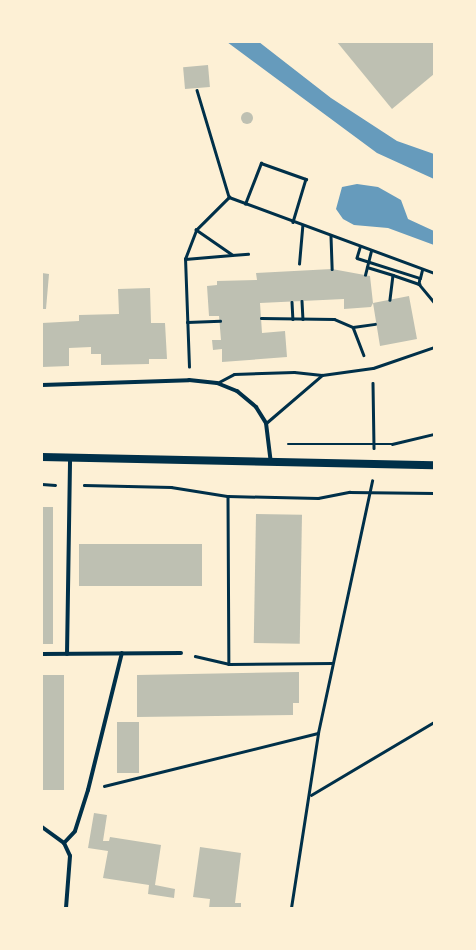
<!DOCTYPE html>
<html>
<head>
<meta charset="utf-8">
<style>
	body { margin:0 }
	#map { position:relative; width:476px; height:950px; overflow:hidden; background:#fdf0d5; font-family:"Open Sans",sans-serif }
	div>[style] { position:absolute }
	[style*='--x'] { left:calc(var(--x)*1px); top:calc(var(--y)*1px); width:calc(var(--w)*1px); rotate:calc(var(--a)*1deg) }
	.water>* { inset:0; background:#669bbc }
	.building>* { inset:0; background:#bec0b2; transform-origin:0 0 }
	.round { border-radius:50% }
	.path>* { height:2.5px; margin:-1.25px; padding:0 1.25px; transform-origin:1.25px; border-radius:1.25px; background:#003049 }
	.service>* { height:3px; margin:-1.5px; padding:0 1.5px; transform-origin:1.5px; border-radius:1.5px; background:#003049 }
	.minor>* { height:4px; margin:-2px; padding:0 2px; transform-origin:2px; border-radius:2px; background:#003049 }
	.secondary>* { height:8px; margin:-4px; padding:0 4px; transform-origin:4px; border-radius:4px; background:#003049 }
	span { translate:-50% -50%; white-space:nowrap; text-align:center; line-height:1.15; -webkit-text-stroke:3px #fdf0d5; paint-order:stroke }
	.frame { position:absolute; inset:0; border:43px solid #fdf0d5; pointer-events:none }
</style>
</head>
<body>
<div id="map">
	<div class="water">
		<i style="clip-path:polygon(227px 42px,259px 42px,331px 98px,397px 141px,434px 154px,434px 179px,377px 153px)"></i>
		<i style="clip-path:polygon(357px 184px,378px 187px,401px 200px,408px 219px,434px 231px,434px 245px,388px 228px,354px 225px,343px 219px,336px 209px,342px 187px)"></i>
	</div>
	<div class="building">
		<i style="clip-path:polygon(337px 42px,434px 42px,434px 74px,392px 109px)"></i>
		<i style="left:208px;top:65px;width:22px;height:25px;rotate:85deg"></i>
		<i class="round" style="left:241px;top:112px;width:12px;height:12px"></i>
		<i style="clip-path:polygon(332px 269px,370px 276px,373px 303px,409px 296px,417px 339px,380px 346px,373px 303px,371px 307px,344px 309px,344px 299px,260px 303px,262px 333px,285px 331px,287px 357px,222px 362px,222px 349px,213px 350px,212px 340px,221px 340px,219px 316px,209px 316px,207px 286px,217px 285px,217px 281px,257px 280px,256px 273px)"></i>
		<i style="clip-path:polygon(42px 273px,49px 274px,46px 309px,42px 309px)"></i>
		<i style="clip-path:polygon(150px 288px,151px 323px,165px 323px,167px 359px,149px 359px,149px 364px,101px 365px,101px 354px,91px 354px,91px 347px,69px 348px,69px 366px,42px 367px,42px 323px,79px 321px,79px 315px,119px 314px,118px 289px)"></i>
		<i style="left:42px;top:507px;width:11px;height:137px"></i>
		<i style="left:256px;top:514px;width:46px;height:129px;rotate:1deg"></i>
		<i style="left:79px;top:544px;width:123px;height:42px"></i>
		<i style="clip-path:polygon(299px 672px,299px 703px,293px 703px,293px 715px,137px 717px,137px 675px)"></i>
		<i style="left:42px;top:675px;width:22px;height:115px"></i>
		<i style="left:139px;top:722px;width:51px;height:22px;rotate:90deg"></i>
		<i style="clip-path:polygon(94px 813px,107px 815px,103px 841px,109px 841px,110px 837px,161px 845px,155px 885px,175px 889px,174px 898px,148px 894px,149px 885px,103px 878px,108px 851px,88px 848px)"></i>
		<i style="clip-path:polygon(200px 847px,241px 853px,235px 903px,241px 903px,241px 908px,209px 908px,210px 899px,193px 897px)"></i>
	</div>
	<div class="path">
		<i style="--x:197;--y:90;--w:112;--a:73.3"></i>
		<i style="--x:229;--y:197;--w:219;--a:20.3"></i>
		<i style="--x:245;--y:204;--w:44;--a:-68.7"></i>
		<i style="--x:261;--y:163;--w:48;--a:19.6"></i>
		<i style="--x:306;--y:179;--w:45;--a:106.8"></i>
		<i style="--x:331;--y:236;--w:33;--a:88"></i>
		<i style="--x:360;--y:248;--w:10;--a:107"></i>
		<i style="--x:357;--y:258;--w:66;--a:17.6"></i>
		<i style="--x:420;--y:278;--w:8;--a:-76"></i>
		<i style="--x:232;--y:255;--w:16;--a:-4"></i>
		<i style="--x:185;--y:259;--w:47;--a:-4.9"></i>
		<i style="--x:232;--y:255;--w:44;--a:-145.2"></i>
		<i style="--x:299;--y:264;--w:38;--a:-85"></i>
		<i style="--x:367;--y:267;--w:27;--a:17"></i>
		<i style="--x:393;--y:275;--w:25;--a:97"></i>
		<i style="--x:365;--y:275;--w:25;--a:-76"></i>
		<i style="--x:393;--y:275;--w:28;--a:19"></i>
		<i style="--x:420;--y:278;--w:6;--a:99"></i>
		<i style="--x:419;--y:284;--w:23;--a:50"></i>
		<i style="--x:302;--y:301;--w:18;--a:87"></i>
		<i style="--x:292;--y:302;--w:17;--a:87"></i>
		<i style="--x:261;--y:318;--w:73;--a:0.8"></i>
		<i style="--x:334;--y:319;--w:21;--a:23"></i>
		<i style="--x:353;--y:327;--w:30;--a:69"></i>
		<i style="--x:187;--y:322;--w:33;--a:-2"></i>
		<i style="--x:353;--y:327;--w:22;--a:-8"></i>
		<i style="--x:189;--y:367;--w:108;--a:-92.1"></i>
		<i style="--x:185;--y:259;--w:31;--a:-69"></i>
		<i style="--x:196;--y:230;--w:47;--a:-45"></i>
		<i style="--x:373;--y:383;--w:65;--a:89.1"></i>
		<i style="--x:288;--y:444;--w:104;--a:0"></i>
		<i style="--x:392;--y:444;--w:43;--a:-13.4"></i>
		<i style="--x:42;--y:484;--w:13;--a:4"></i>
		<i style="--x:84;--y:485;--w:87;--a:1.3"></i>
		<i style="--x:171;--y:487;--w:58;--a:9"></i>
		<i style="--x:228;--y:496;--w:90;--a:1.3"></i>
		<i style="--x:318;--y:498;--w:32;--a:-11"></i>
		<i style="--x:349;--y:492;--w:85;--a:0.7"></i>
		<i style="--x:228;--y:496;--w:168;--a:89.7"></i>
		<i style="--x:195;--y:656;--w:35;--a:13"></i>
		<i style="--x:229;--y:664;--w:103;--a:-0.6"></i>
		<i style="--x:104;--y:786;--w:220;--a:-13.9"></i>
		<i style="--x:311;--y:795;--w:143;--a:-30.7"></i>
		<i style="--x:291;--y:908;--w:177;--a:-81.2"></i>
		<i style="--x:318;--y:733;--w:258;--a:-77.9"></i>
	</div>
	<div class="service">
		<i style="--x:217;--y:383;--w:19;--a:-28"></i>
		<i style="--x:234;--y:374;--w:60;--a:-1.9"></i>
		<i style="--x:294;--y:372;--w:28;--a:6"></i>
		<i style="--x:266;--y:423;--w:74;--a:-40.6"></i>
		<i style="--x:322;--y:375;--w:51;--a:-7.8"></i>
		<i style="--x:373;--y:368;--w:65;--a:-19"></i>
	</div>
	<div class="minor">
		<i style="--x:42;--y:385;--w:147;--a:-1.9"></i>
		<i style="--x:189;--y:380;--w:28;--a:6"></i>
		<i style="--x:217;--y:383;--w:22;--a:22"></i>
		<i style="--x:237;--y:391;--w:25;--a:40"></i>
		<i style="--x:256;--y:407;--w:19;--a:58"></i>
		<i style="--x:266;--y:423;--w:38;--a:83"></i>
		<i style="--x:42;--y:654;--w:139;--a:-0.4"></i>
		<i style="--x:67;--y:654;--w:196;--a:-89.1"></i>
		<i style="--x:42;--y:827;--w:27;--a:36"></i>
		<i style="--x:64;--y:843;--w:14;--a:65"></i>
		<i style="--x:70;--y:856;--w:52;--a:94.4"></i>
		<i style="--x:64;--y:843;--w:16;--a:-47"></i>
		<i style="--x:75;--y:831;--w:43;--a:-72.4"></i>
		<i style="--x:88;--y:790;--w:141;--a:-76.1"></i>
	</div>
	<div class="secondary">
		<i style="--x:42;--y:457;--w:392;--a:1.2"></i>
	</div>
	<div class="frame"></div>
</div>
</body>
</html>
